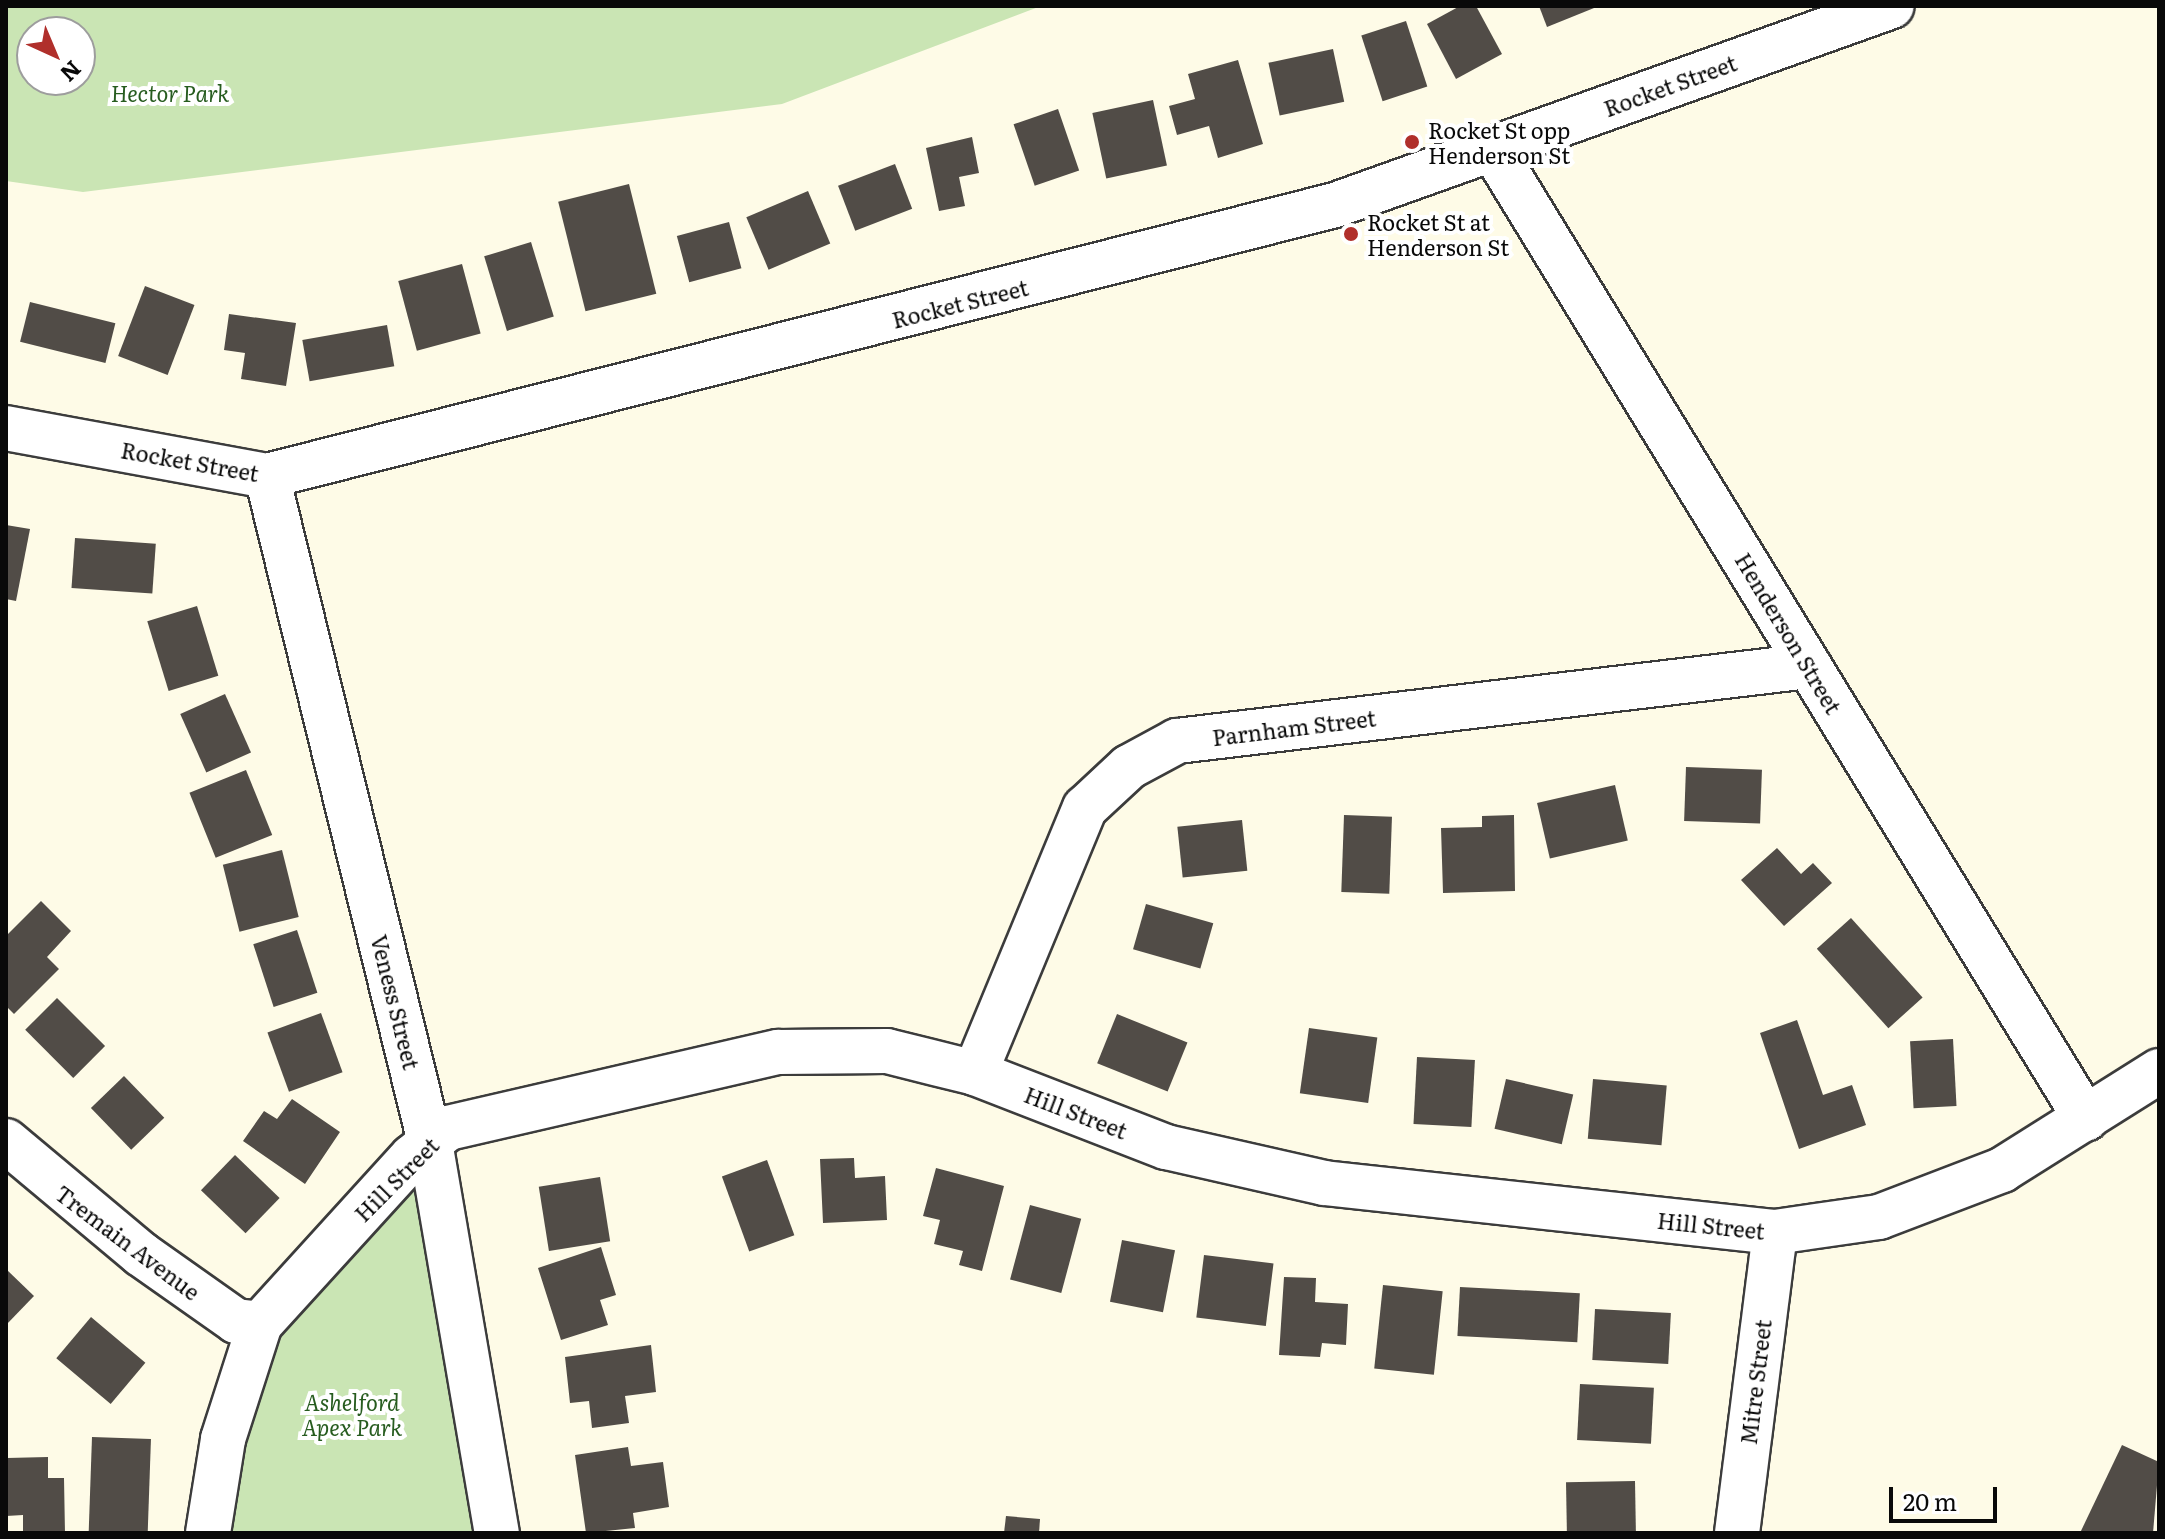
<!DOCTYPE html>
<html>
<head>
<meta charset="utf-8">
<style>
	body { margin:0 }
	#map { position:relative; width:2165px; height:1539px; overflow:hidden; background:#fefbe7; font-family:Literata,serif }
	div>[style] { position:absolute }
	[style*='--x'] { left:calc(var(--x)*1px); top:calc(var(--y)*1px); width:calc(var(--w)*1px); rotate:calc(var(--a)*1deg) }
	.green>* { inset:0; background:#cae5b4 }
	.building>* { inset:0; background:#514c47; transform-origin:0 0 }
	.roads { filter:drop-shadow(2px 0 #3c3c3c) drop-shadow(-2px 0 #3c3c3c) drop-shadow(0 2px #3c3c3c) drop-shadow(0 -2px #3c3c3c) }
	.minor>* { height:44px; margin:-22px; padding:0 22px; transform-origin:22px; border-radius:22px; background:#fff }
	.dots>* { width:22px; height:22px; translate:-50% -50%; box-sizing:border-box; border:4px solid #fff; border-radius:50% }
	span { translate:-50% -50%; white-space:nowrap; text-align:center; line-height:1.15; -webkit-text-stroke:8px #fff; paint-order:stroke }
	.street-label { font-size:22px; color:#090909 }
	.park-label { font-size:22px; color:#275c1f; font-style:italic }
	.poi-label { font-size:22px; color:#090909 }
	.left { translate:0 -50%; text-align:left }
	.frame { position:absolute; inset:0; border:8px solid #090909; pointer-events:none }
	.north { position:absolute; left:16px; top:16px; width:80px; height:80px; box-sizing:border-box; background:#fff; border:2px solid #9d9d9d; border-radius:50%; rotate:136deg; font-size:22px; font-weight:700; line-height:32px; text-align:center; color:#090909 }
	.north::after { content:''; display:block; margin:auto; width:28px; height:36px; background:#b02f2b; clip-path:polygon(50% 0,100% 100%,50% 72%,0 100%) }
	.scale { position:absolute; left:1889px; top:1487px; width:108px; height:36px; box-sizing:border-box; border:4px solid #090909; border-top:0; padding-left:10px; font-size:24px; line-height:28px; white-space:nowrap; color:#090909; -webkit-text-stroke:6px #fff; paint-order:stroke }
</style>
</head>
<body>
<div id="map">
	<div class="green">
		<i style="clip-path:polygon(evenodd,6px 6px,1041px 6px,782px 104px,83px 192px,6px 181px,6px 6px,32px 32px,80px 32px,80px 80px,32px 80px,32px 32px)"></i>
		<i style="clip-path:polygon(430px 1142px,490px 1533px,208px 1533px,236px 1389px)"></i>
	</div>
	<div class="building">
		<i style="clip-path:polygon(1460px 6px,1476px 6px,1502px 54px,1456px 79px,1427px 24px)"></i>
		<i style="clip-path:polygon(1539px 6px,1599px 6px,1547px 27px)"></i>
		<i style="left:1406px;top:21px;width:69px;height:47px;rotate:72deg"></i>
		<i style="left:1333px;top:49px;width:54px;height:66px;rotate:78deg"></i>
		<i style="clip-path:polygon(1238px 60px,1263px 144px,1218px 158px,1209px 126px,1177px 135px,1169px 106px,1195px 99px,1188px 74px)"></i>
		<i style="left:1153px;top:100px;width:67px;height:62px;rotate:78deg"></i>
		<i style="left:1058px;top:109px;width:65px;height:47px;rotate:71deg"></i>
		<i style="clip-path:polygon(972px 137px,979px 173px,959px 177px,965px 206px,939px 211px,926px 148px)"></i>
		<i style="left:895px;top:164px;width:48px;height:61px;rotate:69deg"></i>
		<i style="left:629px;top:184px;width:113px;height:73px;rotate:76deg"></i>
		<i style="left:808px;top:191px;width:57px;height:67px;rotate:67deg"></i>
		<i style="left:729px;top:222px;width:48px;height:54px;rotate:75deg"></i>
		<i style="left:531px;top:242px;width:78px;height:49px;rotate:73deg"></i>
		<i style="left:462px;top:264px;width:72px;height:66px;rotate:75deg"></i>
		<i style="left:145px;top:286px;width:53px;height:75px;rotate:21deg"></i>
		<i style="left:30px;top:302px;width:88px;height:41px;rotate:14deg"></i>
		<i style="clip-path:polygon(229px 314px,296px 323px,286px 386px,241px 379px,245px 353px,224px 350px)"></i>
		<i style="left:387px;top:325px;width:42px;height:86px;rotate:80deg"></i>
		<i style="clip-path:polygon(6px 525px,30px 529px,16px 601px,6px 599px)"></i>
		<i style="left:75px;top:538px;width:81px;height:50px;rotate:4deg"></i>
		<i style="left:197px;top:606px;width:73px;height:52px;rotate:73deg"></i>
		<i style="left:225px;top:694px;width:64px;height:49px;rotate:66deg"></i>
		<i style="left:1686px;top:767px;width:76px;height:54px;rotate:2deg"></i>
		<i style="left:246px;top:770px;width:70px;height:61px;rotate:68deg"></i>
		<i style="left:1615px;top:785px;width:57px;height:80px;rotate:77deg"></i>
		<i style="left:1344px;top:815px;width:48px;height:77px;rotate:2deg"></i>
		<i style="clip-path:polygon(1514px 815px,1515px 891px,1443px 893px,1441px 828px,1482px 827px,1482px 816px)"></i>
		<i style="left:1242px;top:820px;width:51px;height:65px;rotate:84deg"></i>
		<i style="clip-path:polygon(1777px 848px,1801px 874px,1813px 863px,1832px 883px,1784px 926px,1741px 880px)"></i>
		<i style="left:282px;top:850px;width:69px;height:61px;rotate:76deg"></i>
		<i style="clip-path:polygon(41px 901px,71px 931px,47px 957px,59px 969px,14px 1014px,6px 1006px,6px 936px)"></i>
		<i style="left:1146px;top:904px;width:70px;height:47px;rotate:16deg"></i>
		<i style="left:1851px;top:918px;width:107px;height:46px;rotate:48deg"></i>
		<i style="left:297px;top:930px;width:66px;height:46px;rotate:72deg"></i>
		<i style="left:57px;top:998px;width:68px;height:45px;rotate:45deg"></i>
		<i style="left:321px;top:1013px;width:63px;height:57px;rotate:70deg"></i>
		<i style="left:1117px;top:1014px;width:76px;height:53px;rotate:22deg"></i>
		<i style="clip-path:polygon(1797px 1020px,1823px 1095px,1852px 1085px,1866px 1125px,1799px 1149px,1760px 1033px)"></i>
		<i style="left:1309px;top:1028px;width:69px;height:66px;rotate:8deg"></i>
		<i style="left:1953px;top:1039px;width:67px;height:43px;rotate:87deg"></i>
		<i style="left:1417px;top:1057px;width:58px;height:67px;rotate:3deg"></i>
		<i style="left:124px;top:1076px;width:58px;height:46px;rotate:46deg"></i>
		<i style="left:1506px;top:1079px;width:69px;height:51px;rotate:13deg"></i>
		<i style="left:1593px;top:1079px;width:74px;height:60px;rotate:5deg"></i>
		<i style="clip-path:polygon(292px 1099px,340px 1132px,305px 1184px,243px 1141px,264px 1111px,277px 1119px)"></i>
		<i style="left:235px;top:1155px;width:62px;height:49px;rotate:44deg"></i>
		<i style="clip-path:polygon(854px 1158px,855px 1178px,885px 1176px,887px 1220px,823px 1223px,820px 1159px)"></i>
		<i style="left:767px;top:1160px;width:80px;height:48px;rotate:70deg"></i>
		<i style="clip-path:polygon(936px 1168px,1004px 1186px,982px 1271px,959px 1265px,963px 1251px,934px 1244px,940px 1220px,923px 1216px)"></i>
		<i style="left:600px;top:1177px;width:65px;height:62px;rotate:81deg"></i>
		<i style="left:1030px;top:1205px;width:53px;height:77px;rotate:15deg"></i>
		<i style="left:1122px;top:1240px;width:54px;height:63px;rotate:11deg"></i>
		<i style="clip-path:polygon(601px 1247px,616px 1295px,600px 1300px,608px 1325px,561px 1340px,538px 1268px)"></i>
		<i style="left:1204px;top:1255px;width:70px;height:63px;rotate:7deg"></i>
		<i style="clip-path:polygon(6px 1269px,34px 1296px,6px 1325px)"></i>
		<i style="clip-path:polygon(1284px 1277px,1316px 1278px,1315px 1302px,1348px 1304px,1346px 1345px,1322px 1343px,1320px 1357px,1279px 1355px)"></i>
		<i style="left:1383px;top:1285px;width:60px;height:84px;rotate:6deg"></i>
		<i style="left:1460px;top:1287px;width:120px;height:49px;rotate:3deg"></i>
		<i style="left:1595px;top:1309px;width:76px;height:51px;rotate:3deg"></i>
		<i style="left:91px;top:1317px;width:71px;height:54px;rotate:40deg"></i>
		<i style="clip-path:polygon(651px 1345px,656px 1392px,625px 1396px,629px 1423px,592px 1428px,589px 1401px,570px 1403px,565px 1357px)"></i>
		<i style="left:1580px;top:1384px;width:74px;height:56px;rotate:3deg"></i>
		<i style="left:92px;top:1437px;width:59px;height:96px;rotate:2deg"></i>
		<i style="clip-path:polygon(2122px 1445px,2159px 1462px,2153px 1533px,2080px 1533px)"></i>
		<i style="clip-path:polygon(628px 1447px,631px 1466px,663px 1462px,669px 1507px,633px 1513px,635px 1528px,586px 1533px,575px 1455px)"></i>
		<i style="clip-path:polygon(48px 1457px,48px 1478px,64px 1478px,65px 1533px,23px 1533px,23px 1515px,6px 1516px,7px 1458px)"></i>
		<i style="left:1635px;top:1481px;width:52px;height:69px;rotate:89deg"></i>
		<i style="clip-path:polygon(1006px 1516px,1040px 1519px,1039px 1533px,1004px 1533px)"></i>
	</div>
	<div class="roads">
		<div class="minor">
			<i style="--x:1492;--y:148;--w:1138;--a:58.54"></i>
			<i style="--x:6;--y:428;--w:265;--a:10.4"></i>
			<i style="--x:267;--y:476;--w:1102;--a:-14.24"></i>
			<i style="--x:1335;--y:205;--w:591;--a:-19.66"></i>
			<i style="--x:267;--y:476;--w:686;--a:76.25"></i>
			<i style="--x:430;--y:1142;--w:397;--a:80.3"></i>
			<i style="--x:975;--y:1073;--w:287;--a:-67.5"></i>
			<i style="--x:1085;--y:808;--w:60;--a:-43"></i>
			<i style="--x:1129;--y:767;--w:55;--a:-28.4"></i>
			<i style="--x:1177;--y:741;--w:636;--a:-6.77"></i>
			<i style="--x:6;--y:1141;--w:176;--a:39.9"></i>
			<i style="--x:141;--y:1254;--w:116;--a:35.2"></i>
			<i style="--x:236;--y:1321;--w:24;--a:7"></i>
			<i style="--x:208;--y:1533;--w:95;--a:-80.9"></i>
			<i style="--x:223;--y:1439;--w:121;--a:-72.2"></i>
			<i style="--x:260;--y:1324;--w:226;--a:-47.7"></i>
			<i style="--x:412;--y:1157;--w:46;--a:-38.9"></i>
			<i style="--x:448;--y:1128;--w:339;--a:-13"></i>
			<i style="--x:778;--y:1052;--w:109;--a:-0.5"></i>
			<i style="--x:887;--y:1051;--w:91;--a:14"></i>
			<i style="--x:975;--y:1073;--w:205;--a:21.2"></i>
			<i style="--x:1166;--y:1147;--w:162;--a:12.8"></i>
			<i style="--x:1324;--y:1183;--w:454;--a:6.2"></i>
			<i style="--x:1775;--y:1232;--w:105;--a:-8.2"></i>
			<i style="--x:1879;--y:1217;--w:132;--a:-20.9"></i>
			<i style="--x:2002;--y:1170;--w:186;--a:-32.2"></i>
			<i style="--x:1737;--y:1533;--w:303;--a:-82.8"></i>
		</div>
	</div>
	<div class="dots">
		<i style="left:1412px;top:142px;background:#b02f2b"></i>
		<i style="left:1351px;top:234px;background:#b02f2b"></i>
	</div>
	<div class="street-label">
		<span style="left:1670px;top:85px;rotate:-20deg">Rocket Street</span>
		<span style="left:960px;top:303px;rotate:-14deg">Rocket Street</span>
		<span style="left:190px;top:461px;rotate:10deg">Rocket Street</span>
		<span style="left:1789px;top:633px;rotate:59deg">Henderson Street</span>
		<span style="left:1294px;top:727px;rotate:-7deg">Parnham Street</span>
		<span style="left:396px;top:1002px;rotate:76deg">Veness Street</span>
		<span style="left:1076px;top:1112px;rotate:21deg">Hill Street</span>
		<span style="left:396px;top:1179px;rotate:-45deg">Hill Street</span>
		<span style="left:1711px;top:1225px;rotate:6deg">Hill Street</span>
		<span style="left:128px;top:1242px;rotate:37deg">Tremain Avenue</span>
		<span style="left:1755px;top:1382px;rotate:-83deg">Mitre Street</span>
	</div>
	<div class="park-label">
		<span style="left:170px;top:93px">Hector Park</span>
		<span style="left:352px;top:1414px">Ashelford<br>Apex Park</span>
	</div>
	<div class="poi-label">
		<span class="left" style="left:1428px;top:142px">Rocket St opp<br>Henderson St</span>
		<span class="left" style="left:1367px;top:234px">Rocket St at<br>Henderson St</span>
	</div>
	<div class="frame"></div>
	<div class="north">N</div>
	<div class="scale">20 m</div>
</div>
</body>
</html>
